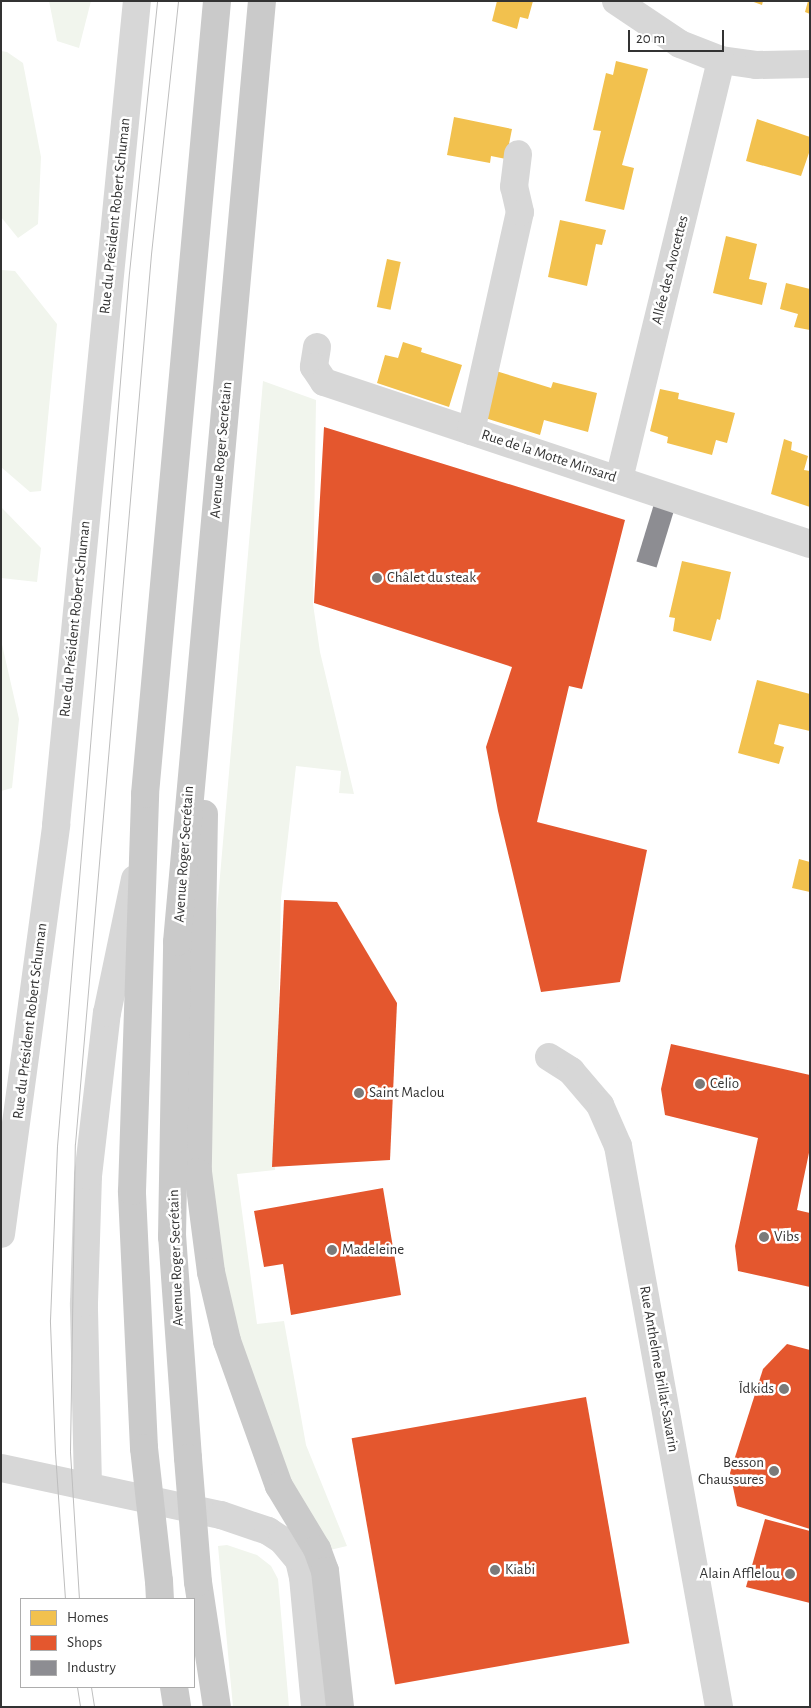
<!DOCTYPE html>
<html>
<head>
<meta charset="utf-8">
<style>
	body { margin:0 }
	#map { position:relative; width:811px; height:1708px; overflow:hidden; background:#fff; font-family:"Alegreya Sans",sans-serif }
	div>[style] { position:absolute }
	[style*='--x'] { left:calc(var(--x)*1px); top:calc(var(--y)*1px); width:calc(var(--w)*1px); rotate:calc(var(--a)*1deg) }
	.green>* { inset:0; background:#f1f5ed }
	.homes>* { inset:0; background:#f2c14e; transform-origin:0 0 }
	.shops>* { inset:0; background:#e4572e; transform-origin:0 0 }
	.industry>* { inset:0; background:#8d8d92; transform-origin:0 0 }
	.minor>* { height:28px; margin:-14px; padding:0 14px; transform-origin:14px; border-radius:14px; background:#d7d7d7 }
	.major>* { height:28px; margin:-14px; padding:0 14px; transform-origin:14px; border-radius:14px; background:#cacaca }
	.tram>* { height:1px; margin:-0.5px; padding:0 0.5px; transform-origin:0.5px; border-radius:0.5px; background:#bebebe }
	.major-bridge>* { height:28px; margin:-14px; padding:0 14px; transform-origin:14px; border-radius:14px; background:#cacaca }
	.dots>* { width:14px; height:14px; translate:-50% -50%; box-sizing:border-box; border:2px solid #fff; border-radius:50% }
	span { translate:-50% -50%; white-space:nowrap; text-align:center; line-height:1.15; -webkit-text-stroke:5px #fff; paint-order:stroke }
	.street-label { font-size:15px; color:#333 }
	.poi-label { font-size:15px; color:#333 }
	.left { translate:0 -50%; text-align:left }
	.right { translate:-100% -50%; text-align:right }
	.frame { position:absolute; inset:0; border:2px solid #333; pointer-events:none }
	.legend { position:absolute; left:20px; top:1598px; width:175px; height:90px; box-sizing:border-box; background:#fff; border:1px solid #adadad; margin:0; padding:6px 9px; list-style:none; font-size:15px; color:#333 }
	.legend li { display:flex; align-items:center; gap:10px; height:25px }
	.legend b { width:25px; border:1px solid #adadad }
	.scale { position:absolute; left:628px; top:30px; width:96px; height:22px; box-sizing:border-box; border:2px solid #333; border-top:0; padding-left:6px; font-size:15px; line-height:18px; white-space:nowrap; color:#333; -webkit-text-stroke:4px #fff; paint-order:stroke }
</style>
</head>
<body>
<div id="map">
	<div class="green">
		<i style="clip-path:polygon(49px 1px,91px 1px,79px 48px,57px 41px)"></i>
		<i style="clip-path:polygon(1px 51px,7px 52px,23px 63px,41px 157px,38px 224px,18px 238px,1px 217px)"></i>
		<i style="clip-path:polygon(1px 270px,15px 271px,57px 324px,41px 491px,30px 492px,1px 467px)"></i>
		<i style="clip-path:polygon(263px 381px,316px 400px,313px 604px,320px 652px,354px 794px,339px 793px,341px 771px,296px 766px,281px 898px,275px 1170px,237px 1174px,257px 1324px,284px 1321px,306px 1445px,347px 1546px,330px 1550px,283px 1473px,229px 1329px,205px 1168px,207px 1026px)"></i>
		<i style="clip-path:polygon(1px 507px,41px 548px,37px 582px,1px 578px)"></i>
		<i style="clip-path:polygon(1px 640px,19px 719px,12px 788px,1px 791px)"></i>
		<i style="clip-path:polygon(227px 1545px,257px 1555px,271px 1566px,278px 1579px,289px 1707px,233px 1707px,218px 1546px)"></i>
	</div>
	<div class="homes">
		<i style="clip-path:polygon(497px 1px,533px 1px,528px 19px,520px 17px,517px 29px,492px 21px)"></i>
		<i style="clip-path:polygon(751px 1px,763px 1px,762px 5px)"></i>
		<i style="clip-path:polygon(808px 1px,810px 1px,810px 14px,805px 12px)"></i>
		<i style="clip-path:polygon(616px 61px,648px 69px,622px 165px,634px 168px,624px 210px,585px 201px,601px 131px,593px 130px,606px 73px,613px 75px)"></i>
		<i style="clip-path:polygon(454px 117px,512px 129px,506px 159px,491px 156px,490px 163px,447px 155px)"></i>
		<i style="clip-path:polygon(757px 119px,810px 137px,810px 150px,801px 176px,746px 161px)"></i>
		<i style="clip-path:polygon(560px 220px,606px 230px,602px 245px,596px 244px,587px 286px,548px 277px)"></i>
		<i style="clip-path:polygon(726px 236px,757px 244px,749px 279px,767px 283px,762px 305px,713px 293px)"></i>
		<i style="left:387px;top:259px;width:14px;height:49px;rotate:12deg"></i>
		<i style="clip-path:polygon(786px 283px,810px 289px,810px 330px,794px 327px,798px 314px,780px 309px)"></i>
		<i style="clip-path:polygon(403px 342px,422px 348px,421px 352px,462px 365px,449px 407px,377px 383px,385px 355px,398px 358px)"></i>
		<i style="clip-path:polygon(496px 371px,551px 388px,553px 382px,597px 393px,588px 432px,544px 420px,540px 435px,485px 418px)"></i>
		<i style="clip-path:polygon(660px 389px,679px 393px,678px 399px,735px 413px,727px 443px,716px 440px,712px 455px,667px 443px,668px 437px,650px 431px)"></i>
		<i style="clip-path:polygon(784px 439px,792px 442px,791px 450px,808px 456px,804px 470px,810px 471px,810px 507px,771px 494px)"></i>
		<i style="clip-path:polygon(682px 561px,731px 572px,720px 620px,717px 619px,711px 641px,673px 631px,675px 618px,669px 617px)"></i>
		<i style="clip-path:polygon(757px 680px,810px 694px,810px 731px,779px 724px,774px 744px,784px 747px,779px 764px,738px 753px)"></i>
		<i style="clip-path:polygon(799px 859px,810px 862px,810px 892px,792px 888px)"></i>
	</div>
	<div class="shops">
		<i style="clip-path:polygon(324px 427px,625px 520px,582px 689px,569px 686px,537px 822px,647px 850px,620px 982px,541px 992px,498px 811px,486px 747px,512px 667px,314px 603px)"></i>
		<i style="clip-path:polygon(284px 900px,337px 902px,397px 1003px,390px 1160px,272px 1167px)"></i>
		<i style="clip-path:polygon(671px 1044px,810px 1075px,810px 1148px,797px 1210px,810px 1213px,810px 1287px,738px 1271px,735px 1246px,758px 1138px,665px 1115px,661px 1089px)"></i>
		<i style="clip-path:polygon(383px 1188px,401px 1295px,291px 1315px,283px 1264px,264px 1267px,254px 1211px)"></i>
		<i style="clip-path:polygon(787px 1344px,810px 1350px,810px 1529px,737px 1506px,730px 1473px,763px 1369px)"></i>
		<i style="left:586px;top:1397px;width:250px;height:238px;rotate:80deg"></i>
		<i style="clip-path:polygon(765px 1519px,810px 1531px,810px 1603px,746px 1587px)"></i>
	</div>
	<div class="industry">
		<i style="left:654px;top:504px;width:21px;height:60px;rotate:17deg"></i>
	</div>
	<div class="minor">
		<i style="--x:616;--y:1;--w:77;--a:33.9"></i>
		<i style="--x:680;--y:44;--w:44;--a:21.3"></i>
		<i style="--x:721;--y:60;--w:35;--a:8"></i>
		<i style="--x:756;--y:65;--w:54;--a:-1.1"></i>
		<i style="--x:317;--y:347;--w:20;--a:99"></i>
		<i style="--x:314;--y:367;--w:18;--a:56"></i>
		<i style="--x:324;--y:382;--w:512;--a:18.43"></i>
		<i style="--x:471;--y:431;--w:224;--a:-77.4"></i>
		<i style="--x:520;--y:212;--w:26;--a:-103"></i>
		<i style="--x:514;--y:187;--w:33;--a:-83"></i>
		<i style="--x:619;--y:479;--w:431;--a:-76.3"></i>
		<i style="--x:549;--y:1057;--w:26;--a:32"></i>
		<i style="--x:571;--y:1071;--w:45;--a:49.5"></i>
		<i style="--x:600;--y:1105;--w:45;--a:66.3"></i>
		<i style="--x:618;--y:1146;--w:570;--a:79.79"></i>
		<i style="--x:1;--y:1234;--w:413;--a:-82.3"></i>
		<i style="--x:56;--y:825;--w:828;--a:-84.39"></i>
		<i style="--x:1;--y:1468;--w:225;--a:12.1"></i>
		<i style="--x:221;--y:1515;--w:50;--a:18.8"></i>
		<i style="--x:268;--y:1531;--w:17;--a:33"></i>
		<i style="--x:282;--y:1540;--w:26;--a:50"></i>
		<i style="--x:299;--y:1560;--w:17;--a:77"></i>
		<i style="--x:303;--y:1577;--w:131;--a:84.7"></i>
		<i style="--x:88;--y:1486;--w:183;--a:-91.3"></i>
		<i style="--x:84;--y:1303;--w:127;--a:-88.2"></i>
		<i style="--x:88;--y:1176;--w:164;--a:-83.4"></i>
		<i style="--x:107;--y:1013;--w:137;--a:-78.2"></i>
	</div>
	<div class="major">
		<i style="--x:204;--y:814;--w:358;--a:91"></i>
		<i style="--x:198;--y:1172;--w:101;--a:82.6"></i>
		<i style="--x:211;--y:1272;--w:71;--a:76.9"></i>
		<i style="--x:227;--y:1341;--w:154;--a:70.3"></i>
		<i style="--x:279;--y:1486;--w:74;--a:58.9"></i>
		<i style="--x:317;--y:1549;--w:23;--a:70"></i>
		<i style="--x:325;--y:1571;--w:137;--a:83.7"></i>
		<i style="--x:144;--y:1448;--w:257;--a:-92.7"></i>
		<i style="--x:132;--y:1191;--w:397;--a:-88.1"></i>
		<i style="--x:145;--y:794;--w:796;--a:-84.81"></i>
		<i style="--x:188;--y:1458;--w:222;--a:-94.1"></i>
		<i style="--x:172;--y:1237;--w:295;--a:-89"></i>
		<i style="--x:177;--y:942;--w:945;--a:-84.84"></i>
		<i style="--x:159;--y:1581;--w:18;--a:87"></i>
		<i style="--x:198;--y:1582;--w:126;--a:81.4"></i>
		<i style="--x:174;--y:1687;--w:20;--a:81"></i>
	</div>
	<div class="tram">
		<i style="--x:65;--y:1599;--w:146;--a:-93.9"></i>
		<i style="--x:55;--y:1453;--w:133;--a:-92.2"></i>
		<i style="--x:50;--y:1320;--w:174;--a:-87.7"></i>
		<i style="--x:57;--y:1146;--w:876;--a:-85.29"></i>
		<i style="--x:129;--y:273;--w:273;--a:-84.1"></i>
		<i style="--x:79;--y:1599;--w:148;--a:-93.5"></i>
		<i style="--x:70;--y:1451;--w:307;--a:-89.1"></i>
		<i style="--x:75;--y:1144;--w:893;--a:-85.12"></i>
		<i style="--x:151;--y:254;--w:254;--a:-83.9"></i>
		<i style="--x:77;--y:1687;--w:20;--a:81"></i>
		<i style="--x:91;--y:1687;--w:20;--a:81"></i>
	</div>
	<div class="major-bridge">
		<i style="--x:144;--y:1448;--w:134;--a:83.6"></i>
		<i style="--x:188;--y:1458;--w:124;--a:85.4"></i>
	</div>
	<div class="dots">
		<i style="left:377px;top:578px;background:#7a7a7a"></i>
		<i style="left:700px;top:1084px;background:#7a7a7a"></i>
		<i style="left:359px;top:1093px;background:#7a7a7a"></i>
		<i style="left:764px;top:1237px;background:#7a7a7a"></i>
		<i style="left:332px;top:1250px;background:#7a7a7a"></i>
		<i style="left:784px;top:1389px;background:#7a7a7a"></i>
		<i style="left:774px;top:1471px;background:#7a7a7a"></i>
		<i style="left:495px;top:1570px;background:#7a7a7a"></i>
		<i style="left:790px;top:1574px;background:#7a7a7a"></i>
	</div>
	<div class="street-label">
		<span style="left:115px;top:216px;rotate:-84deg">Rue du Président Robert Schuman</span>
		<span style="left:670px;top:270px;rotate:-76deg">Allée des Avocettes</span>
		<span style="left:221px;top:450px;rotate:-85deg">Avenue Roger Secrétain</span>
		<span style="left:549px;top:456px;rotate:18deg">Rue de la Motte Minsard</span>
		<span style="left:75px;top:619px;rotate:-84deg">Rue du Président Robert Schuman</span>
		<span style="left:184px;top:854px;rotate:-86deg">Avenue Roger Secrétain</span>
		<span style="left:30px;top:1021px;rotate:-83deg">Rue du Président Robert Schuman</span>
		<span style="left:176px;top:1258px;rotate:-92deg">Avenue Roger Secrétain</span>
		<span style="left:659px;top:1369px;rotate:80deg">Rue Anthelme Brillat-Savarin</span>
	</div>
	<div class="poi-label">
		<span class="left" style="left:387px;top:578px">Châlet du steak</span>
		<span class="left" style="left:710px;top:1084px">Celio</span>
		<span class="left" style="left:369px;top:1093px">Saint Maclou</span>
		<span class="left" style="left:774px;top:1237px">Vibs</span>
		<span class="left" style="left:342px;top:1250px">Madeleine</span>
		<span class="right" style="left:774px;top:1389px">Ïdkids</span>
		<span class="right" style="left:764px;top:1471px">Besson<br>Chaussures</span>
		<span class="left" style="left:505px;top:1570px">Kiabi</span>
		<span class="right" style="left:780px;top:1574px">Alain Afflelou</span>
	</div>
	<div class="frame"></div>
	<ul class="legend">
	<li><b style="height:14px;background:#f2c14e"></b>Homes</li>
	<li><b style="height:14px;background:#e4572e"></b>Shops</li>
	<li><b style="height:14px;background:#8d8d92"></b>Industry</li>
	</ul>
	<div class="scale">20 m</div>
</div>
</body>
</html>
